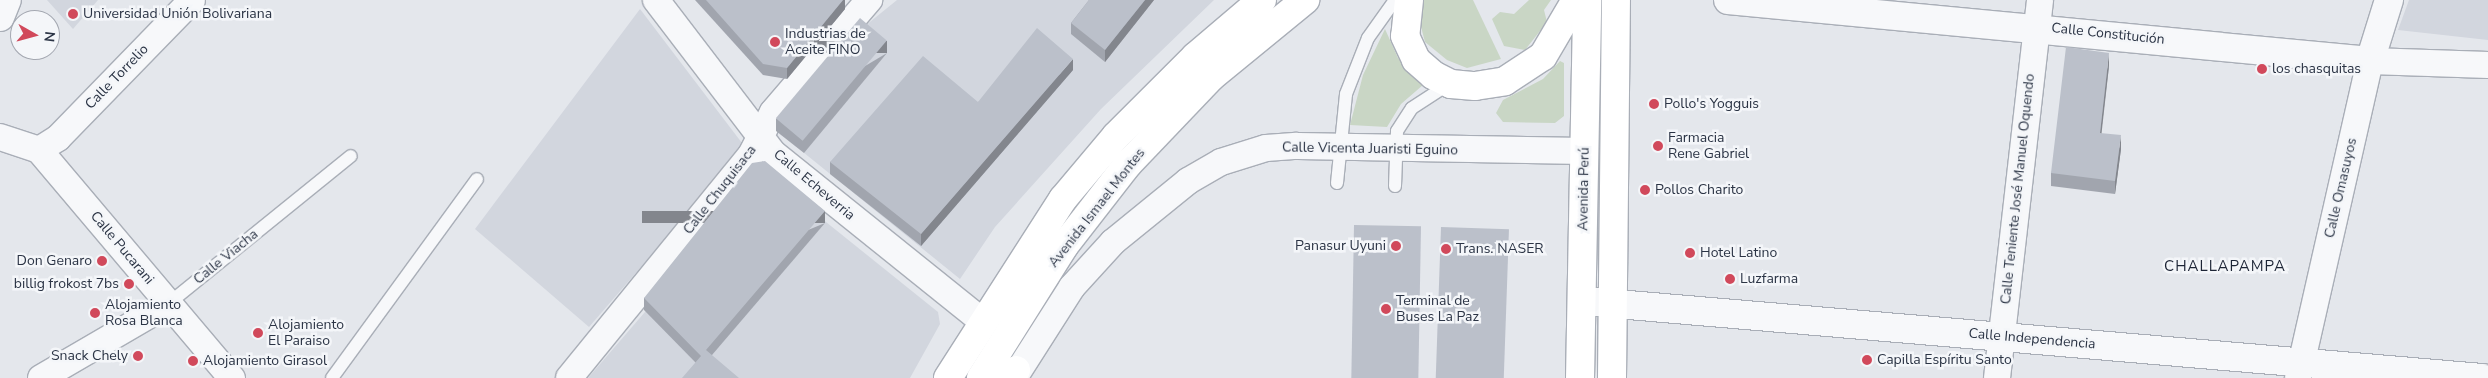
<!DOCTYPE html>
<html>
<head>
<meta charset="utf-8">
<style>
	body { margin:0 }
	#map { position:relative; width:2488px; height:378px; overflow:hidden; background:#e4e7ec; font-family:"Nunito Sans",sans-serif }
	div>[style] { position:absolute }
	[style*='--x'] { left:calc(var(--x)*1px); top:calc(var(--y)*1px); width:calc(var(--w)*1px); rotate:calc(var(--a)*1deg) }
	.built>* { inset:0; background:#d2d6de }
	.green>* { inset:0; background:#c9d6c5 }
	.roads { filter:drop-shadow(1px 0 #a9aeb7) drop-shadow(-1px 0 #a9aeb7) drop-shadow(0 1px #a9aeb7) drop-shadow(0 -1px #a9aeb7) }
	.service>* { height:12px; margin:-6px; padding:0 6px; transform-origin:6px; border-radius:6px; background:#f7f8fa }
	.minor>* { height:26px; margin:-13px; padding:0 13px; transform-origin:13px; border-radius:13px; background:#f7f8fa }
	.tertiary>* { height:28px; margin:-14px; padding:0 14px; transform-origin:14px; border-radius:14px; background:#f7f8fa }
	.primary>* { height:28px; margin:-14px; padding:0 14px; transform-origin:14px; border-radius:14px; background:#fff }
	.motorway>* { height:28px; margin:-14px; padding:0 14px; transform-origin:14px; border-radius:14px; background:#fff }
	.wall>* { inset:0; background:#a1a5ae }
	.shaded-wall>* { inset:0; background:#83868d; transform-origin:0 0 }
	.building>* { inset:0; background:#bbc0ca; transform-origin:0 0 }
	.dots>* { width:14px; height:14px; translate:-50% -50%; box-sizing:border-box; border:2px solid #f4f6f9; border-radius:50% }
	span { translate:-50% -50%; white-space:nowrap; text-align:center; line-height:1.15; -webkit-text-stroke:5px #f4f6f9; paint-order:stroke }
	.poi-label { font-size:14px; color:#2b3445 }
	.left { translate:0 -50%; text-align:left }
	.right { translate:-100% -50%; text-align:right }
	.street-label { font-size:14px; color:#2b3445 }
	.neighbourhood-label { font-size:15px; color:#1d2536; letter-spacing:1px }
	.north { position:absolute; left:10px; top:10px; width:50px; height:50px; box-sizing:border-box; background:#f4f6f9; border:1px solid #a4a8b1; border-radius:50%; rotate:97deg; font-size:14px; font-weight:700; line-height:20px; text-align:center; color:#2b3445 }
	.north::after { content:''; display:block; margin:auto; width:18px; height:22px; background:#d1495b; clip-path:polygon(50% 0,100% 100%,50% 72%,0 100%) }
</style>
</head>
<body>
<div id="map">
	<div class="built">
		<i style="clip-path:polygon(47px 0,98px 0,73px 29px)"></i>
		<i style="clip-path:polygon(897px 0,1214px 0,1101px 109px,995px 227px,960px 279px,777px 131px,860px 30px)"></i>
		<i style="clip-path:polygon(2409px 0,2488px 0,2488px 40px,2398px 30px)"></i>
		<i style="clip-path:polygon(640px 9px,745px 147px,589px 327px,475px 229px)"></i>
		<i style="clip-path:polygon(765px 173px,938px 312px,940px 324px,910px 378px,588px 378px)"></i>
	</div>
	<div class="green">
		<i style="clip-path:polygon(1421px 0,1473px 0,1501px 59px,1467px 68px,1447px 60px,1425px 42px,1419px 19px)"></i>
		<i style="clip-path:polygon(1529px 0,1551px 0,1544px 10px,1547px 22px,1525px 50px,1504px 46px,1492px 19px,1500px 12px,1514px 14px)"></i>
		<i style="clip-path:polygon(1385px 29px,1398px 58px,1423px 85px,1401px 104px,1387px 127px,1350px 125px,1363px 75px)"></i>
		<i style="clip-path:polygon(1560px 61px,1564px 63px,1564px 116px,1555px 123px,1503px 122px,1496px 113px,1503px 100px,1543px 79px)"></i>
	</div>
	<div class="roads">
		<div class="service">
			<i style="--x:1337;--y:183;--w:89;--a:-84.2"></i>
			<i style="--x:1346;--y:94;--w:60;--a:-68.6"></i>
			<i style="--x:1368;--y:38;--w:47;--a:-54.6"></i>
			<i style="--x:1395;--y:186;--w:55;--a:-87.9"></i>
			<i style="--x:1397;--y:131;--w:27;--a:-57"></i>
			<i style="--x:1412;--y:108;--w:44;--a:-33"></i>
			<i style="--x:168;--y:304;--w:235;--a:-39"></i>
			<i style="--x:332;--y:378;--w:246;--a:-53.9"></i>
		</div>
		<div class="minor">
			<i style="--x:656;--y:0;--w:193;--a:52.6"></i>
			<i style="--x:773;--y:153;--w:267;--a:38.8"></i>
			<i style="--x:0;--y:137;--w:41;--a:18.4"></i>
			<i style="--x:39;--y:150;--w:299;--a:49.8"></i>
			<i style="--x:39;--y:150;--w:22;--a:-32"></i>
			<i style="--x:58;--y:138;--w:192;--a:-45.8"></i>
			<i style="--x:41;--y:378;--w:147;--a:-30.2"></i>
			<i style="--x:569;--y:378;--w:288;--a:-50.8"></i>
			<i style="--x:751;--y:155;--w:48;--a:-62.9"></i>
			<i style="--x:773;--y:112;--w:148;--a:-49.4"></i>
			<i style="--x:1014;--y:378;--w:108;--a:-57.5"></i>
			<i style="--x:1072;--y:287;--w:61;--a:-47.7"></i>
			<i style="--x:1113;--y:242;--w:97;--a:-39.1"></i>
			<i style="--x:1188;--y:181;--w:38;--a:-30"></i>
			<i style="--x:1221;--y:162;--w:47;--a:-17.3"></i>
			<i style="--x:1266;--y:148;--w:31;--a:-4"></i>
			<i style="--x:1297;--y:146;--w:288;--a:1"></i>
			<i style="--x:1997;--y:378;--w:380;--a:-83.5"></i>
			<i style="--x:2298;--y:378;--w:325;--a:-77.2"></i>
			<i style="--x:2370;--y:61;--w:118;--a:1.9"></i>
		</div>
		<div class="tertiary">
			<i style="--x:1728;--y:0;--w:645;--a:5.43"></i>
			<i style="--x:2370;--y:61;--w:64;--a:-72.7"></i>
			<i style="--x:0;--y:17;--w:18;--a:-68"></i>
			<i style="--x:1582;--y:301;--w:903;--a:4.89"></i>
		</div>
		<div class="primary">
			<i style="--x:948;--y:378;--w:213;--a:-57.3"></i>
			<i style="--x:1063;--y:199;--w:82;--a:-49.9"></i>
			<i style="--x:1116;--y:136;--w:112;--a:-45"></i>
			<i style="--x:1195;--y:57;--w:88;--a:-40.4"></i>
			<i style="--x:981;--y:378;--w:156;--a:-57.8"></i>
			<i style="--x:1064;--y:246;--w:103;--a:-52.1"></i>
			<i style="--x:1127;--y:165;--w:122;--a:-46.3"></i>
			<i style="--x:1211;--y:77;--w:122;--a:-39.3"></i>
			<i style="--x:1010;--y:378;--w:10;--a:-53"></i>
			<i style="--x:1580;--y:378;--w:378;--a:-88.9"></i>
			<i style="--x:1612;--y:378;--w:378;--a:-89.4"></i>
		</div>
		<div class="motorway">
			<i style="--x:1409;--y:0;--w:36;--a:96"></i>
			<i style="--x:1405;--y:36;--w:26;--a:65"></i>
			<i style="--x:1416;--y:60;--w:23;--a:41"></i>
			<i style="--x:1433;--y:75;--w:20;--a:27"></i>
			<i style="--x:1451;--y:84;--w:24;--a:5"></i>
			<i style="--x:1475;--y:86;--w:30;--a:-9"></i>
			<i style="--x:1505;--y:81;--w:45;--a:-33.3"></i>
			<i style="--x:1543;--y:56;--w:65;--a:-59.5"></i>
		</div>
	</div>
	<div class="wall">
		<i style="clip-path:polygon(695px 0,845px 0,845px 9px,787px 79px,763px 75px)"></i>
		<i style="clip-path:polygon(1089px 0,1154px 0,1105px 62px,1071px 34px,1071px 23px)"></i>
		<i style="clip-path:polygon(887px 53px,804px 153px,776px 131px,776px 119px)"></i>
		<i style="clip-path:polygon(2109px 66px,2101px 133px,2121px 149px,2115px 194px,2051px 186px,2051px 173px)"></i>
		<i style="clip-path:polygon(1073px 70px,921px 246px,830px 174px,830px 162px,978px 102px)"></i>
		<i style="clip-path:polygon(825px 223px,712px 355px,696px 363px,644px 310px,644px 298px)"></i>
	</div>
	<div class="shaded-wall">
		<i style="clip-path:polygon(843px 0,845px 0,845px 9px,787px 79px,787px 68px)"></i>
		<i style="clip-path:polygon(1145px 0,1154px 0,1105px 62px,1105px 50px)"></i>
		<i style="left:887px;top:41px;width:12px;height:130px;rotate:90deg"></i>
		<i style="clip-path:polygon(2109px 53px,2109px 66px,2100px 147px,2100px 133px)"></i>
		<i style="clip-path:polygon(1073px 59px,1073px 70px,921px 246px,921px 234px)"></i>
		<i style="clip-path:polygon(2121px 135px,2121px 149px,2115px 194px,2115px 181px)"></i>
		<i style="left:825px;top:211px;width:12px;height:183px;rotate:90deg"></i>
	</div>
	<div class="building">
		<i style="clip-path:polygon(706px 0,843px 0,787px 68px,763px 64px)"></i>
		<i style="clip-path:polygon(1089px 0,1145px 0,1105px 50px,1071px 23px)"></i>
		<i style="left:860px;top:18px;width:35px;height:131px;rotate:40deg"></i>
		<i style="clip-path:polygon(1037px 28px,1073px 59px,921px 234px,830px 162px,923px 56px,978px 102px)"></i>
		<i style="clip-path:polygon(2066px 47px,2109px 53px,2100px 133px,2121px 135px,2115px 181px,2051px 173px)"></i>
		<i style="clip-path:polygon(765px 161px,825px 211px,706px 350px,739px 378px,682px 378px,701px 356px,644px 298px,752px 163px)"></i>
		<i style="left:1354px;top:225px;width:67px;height:153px;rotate:1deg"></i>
		<i style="left:1441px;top:227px;width:68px;height:151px;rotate:2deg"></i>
	</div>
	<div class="dots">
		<i style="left:73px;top:14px;background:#d1495b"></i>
		<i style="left:775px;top:42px;background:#d1495b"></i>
		<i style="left:2262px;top:69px;background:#d1495b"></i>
		<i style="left:1654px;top:104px;background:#d1495b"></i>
		<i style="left:1658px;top:146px;background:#d1495b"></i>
		<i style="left:1645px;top:190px;background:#d1495b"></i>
		<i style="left:1396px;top:246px;background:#d1495b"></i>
		<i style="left:1446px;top:249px;background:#d1495b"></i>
		<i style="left:1690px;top:253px;background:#d1495b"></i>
		<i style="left:102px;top:261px;background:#d1495b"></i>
		<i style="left:1730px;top:279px;background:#d1495b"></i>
		<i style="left:129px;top:284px;background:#d1495b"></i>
		<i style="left:1386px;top:309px;background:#d1495b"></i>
		<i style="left:95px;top:313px;background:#d1495b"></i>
		<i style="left:258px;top:333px;background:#d1495b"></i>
		<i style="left:138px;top:356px;background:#d1495b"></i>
		<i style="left:1867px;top:360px;background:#d1495b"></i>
		<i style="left:193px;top:361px;background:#d1495b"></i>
	</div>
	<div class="poi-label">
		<span class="left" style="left:83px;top:14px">Universidad Unión Bolivariana</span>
		<span class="left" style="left:785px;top:42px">Industrias de<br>Aceite FINO</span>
		<span class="left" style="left:2272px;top:69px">los chasquitas</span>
		<span class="left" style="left:1664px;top:104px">Pollo's Yogguis</span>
		<span class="left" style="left:1668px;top:146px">Farmacia<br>Rene Gabriel</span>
		<span class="left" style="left:1655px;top:190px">Pollos Charito</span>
		<span class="right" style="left:1386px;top:246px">Panasur Uyuni</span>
		<span class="left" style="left:1456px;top:249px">Trans. NASER</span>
		<span class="left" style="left:1700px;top:253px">Hotel Latino</span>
		<span class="right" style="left:92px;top:261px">Don Genaro</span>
		<span class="left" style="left:1740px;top:279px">Luzfarma</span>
		<span class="right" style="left:119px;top:284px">billig frokost 7bs</span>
		<span class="left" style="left:1396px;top:309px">Terminal de<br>Buses La Paz</span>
		<span class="left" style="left:105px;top:313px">Alojamiento<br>Rosa Blanca</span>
		<span class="left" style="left:268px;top:333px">Alojamiento<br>El Paraiso</span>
		<span class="right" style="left:128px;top:356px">Snack Chely</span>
		<span class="left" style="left:1877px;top:360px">Capilla Espíritu Santo</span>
		<span class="left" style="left:203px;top:361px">Alojamiento Girasol</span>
	</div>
	<div class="street-label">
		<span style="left:2108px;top:34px;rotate:6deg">Calle Constitución</span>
		<span style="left:117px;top:77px;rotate:-46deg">Calle Torrelio</span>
		<span style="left:1370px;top:149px;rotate:1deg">Calle Vicenta Juaristi Eguino</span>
		<span style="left:814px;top:185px;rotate:40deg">Calle Echeverria</span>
		<span style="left:2341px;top:188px;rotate:-77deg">Calle Omasuyos</span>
		<span style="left:1584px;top:189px;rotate:-89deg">Avenida Perú</span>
		<span style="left:2018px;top:189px;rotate:-84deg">Calle Teniente José Manuel Oquendo</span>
		<span style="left:720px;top:190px;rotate:-52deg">Calle Chuquisaca</span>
		<span style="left:1097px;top:208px;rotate:-52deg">Avenida Ismael Montes</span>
		<span style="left:122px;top:248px;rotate:50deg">Calle Pucarani</span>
		<span style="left:226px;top:257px;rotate:-39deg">Calle Viacha</span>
		<span style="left:2032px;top:339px;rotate:5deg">Calle Independencia</span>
	</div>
	<div class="neighbourhood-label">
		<span style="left:2225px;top:267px">CHALLAPAMPA</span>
	</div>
	<div class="north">N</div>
</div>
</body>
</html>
